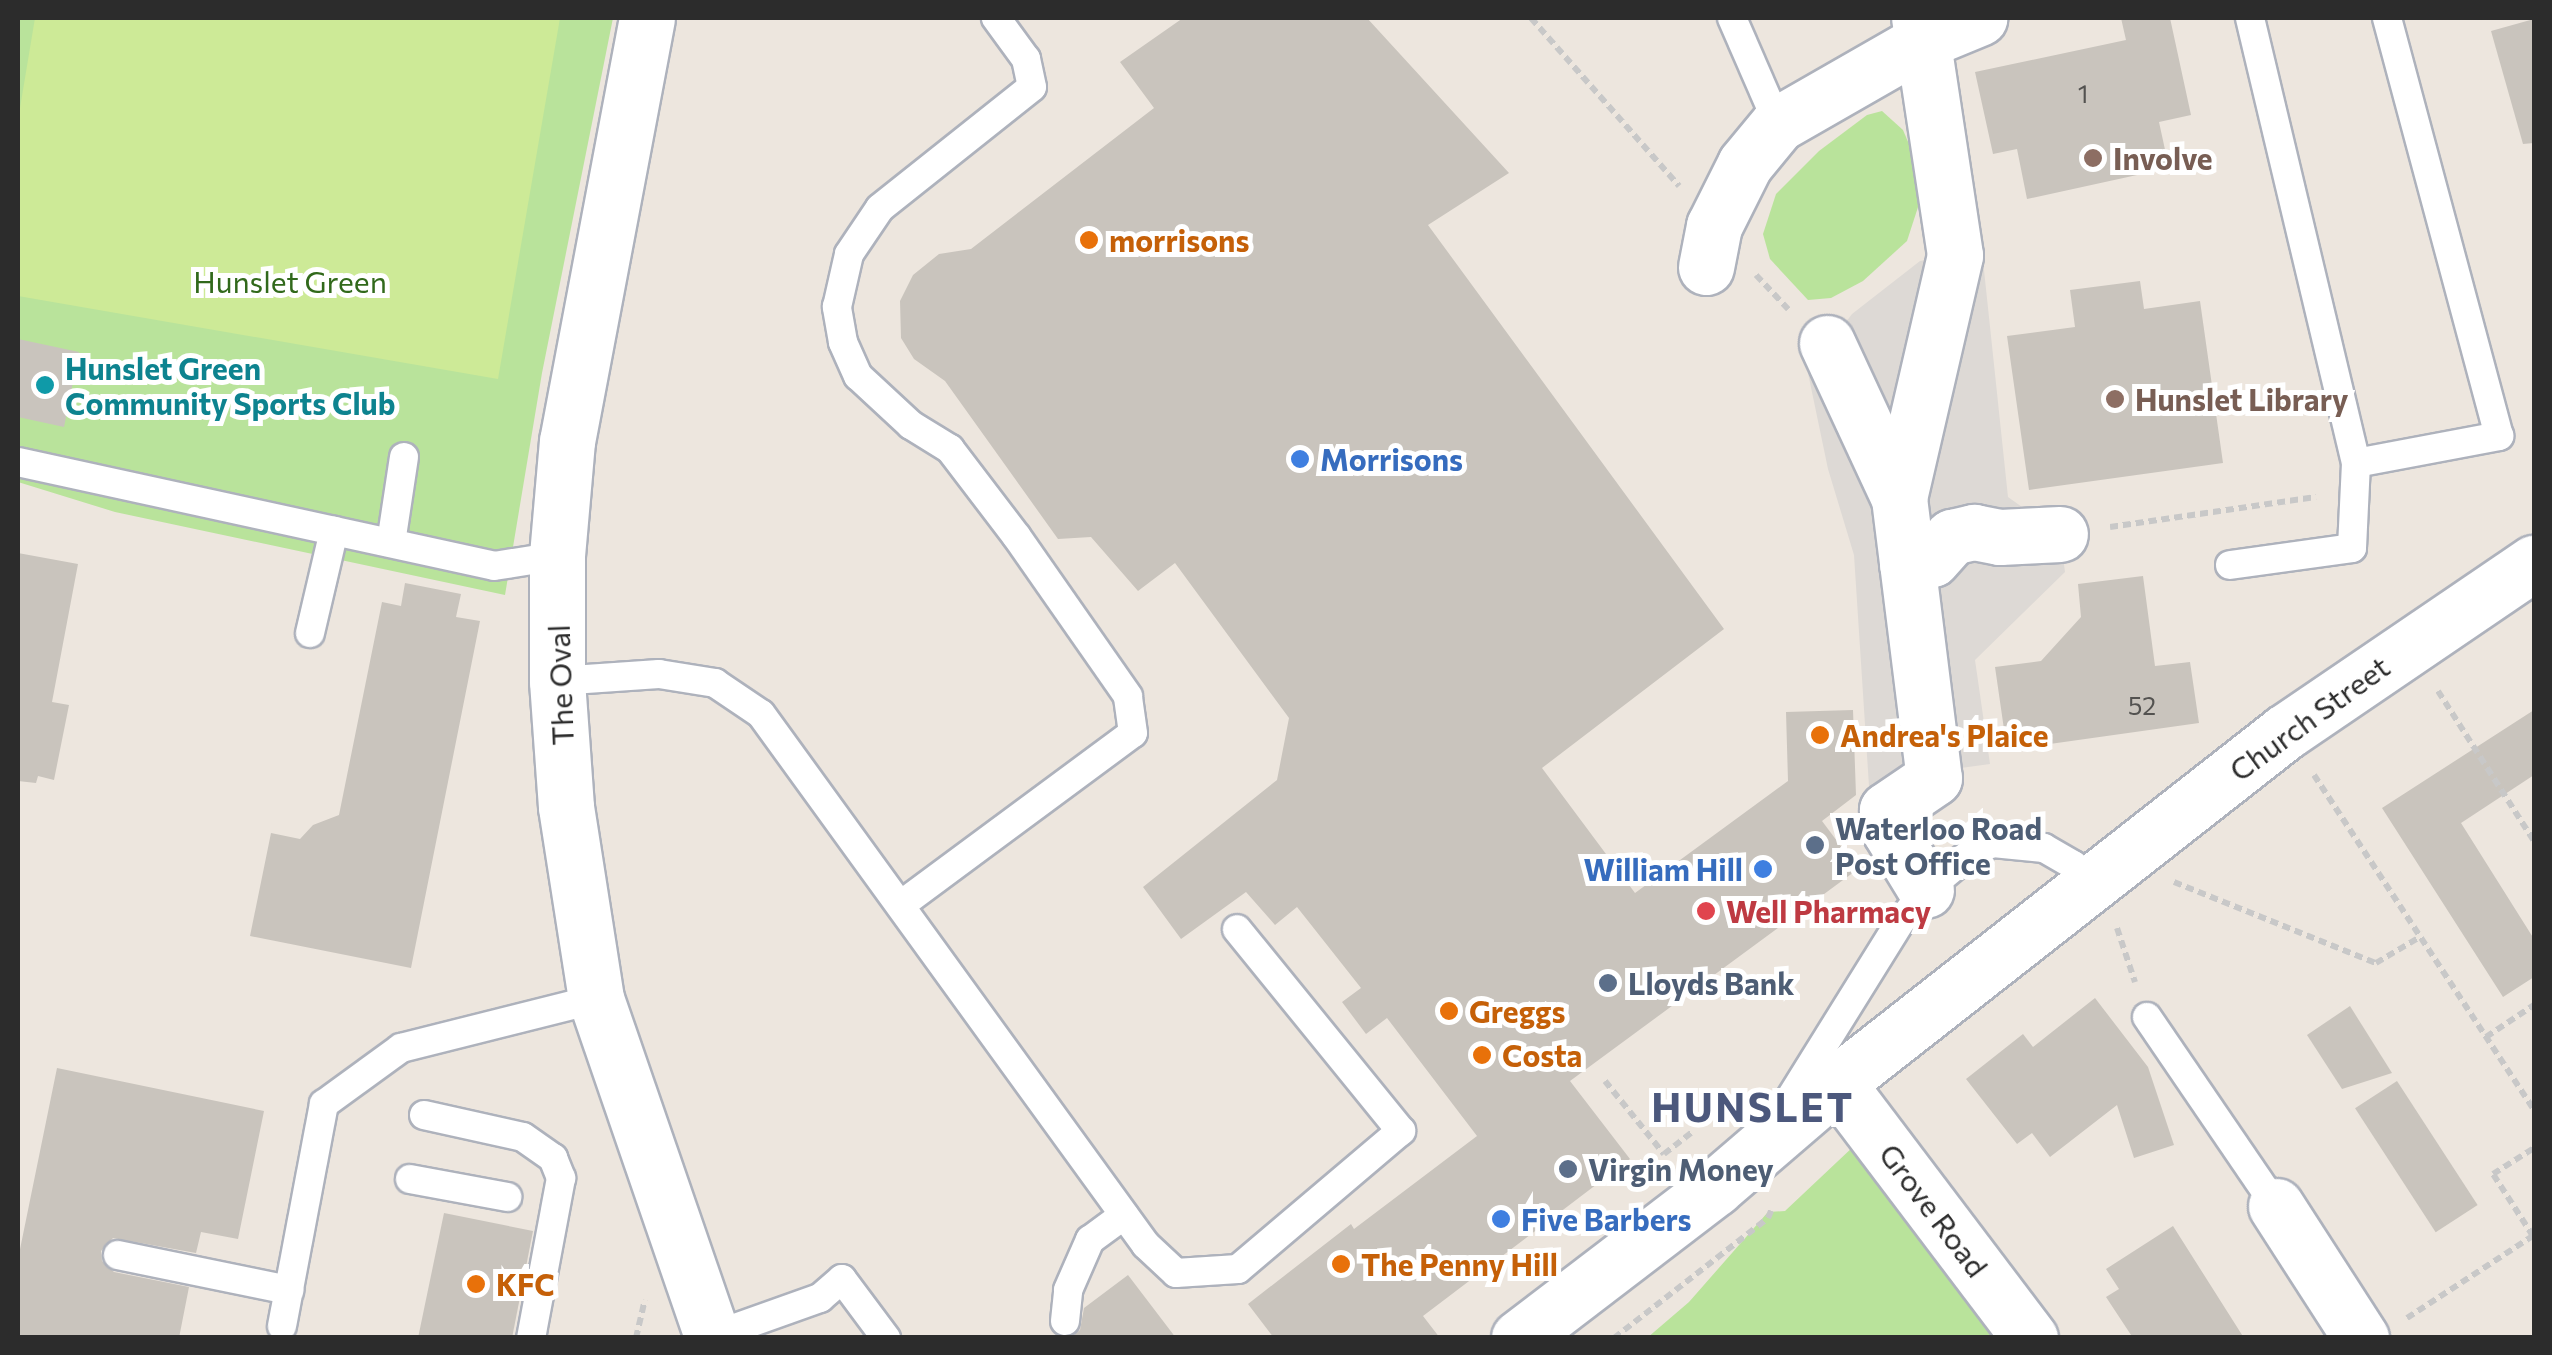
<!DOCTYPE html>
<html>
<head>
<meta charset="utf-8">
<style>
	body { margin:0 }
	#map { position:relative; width:2552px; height:1355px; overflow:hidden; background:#ede6de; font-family:Commissioner,sans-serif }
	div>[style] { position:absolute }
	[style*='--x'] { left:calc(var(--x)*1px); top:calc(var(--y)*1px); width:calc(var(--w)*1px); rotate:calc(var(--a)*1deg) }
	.green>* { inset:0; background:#b9e39b }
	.pitch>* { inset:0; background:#cdea97 }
	.plaza>* { inset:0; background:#ddd9d5 }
	.building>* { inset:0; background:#c9c4bd; transform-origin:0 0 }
	.path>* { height:6px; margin-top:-3px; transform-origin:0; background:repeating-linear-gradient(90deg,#c8c8c8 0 8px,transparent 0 13px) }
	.roads { filter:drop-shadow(2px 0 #aeb2bc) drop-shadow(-2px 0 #aeb2bc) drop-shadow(0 2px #aeb2bc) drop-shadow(0 -2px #aeb2bc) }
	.lane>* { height:28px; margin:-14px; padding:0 14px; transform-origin:14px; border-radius:14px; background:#fff }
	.street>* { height:55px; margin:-27.5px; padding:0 27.5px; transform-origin:27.5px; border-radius:27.5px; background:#fff }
	.secondary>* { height:55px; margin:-27.5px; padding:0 27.5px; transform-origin:27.5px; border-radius:27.5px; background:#fff }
	.dots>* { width:28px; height:28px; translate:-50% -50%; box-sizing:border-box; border:5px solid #fff; border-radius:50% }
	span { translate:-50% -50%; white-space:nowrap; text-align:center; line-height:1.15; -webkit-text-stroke:10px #fff; paint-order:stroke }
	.number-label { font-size:25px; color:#535250 }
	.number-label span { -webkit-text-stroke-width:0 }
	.education-label { font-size:30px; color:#785e54; font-weight:700 }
	.left { translate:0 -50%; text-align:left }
	.food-label { font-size:30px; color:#c56008; font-weight:700 }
	.park-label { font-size:30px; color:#31691b }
	.culture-label { font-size:30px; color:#0d838f; font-weight:700 }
	.shop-label { font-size:30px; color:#366cbe; font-weight:700 }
	.right { translate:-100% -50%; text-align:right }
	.street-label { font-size:30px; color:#2c2c2c }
	.service-label { font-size:30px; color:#4e5e75; font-weight:700 }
	.health-label { font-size:30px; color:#be3a42; font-weight:700 }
	.district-label { font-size:40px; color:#4c587c; font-weight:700; letter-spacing:2.5px }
	.frame { position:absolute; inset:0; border:20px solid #2c2c2c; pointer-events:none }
</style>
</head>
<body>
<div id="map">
	<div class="green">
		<i style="clip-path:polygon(18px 18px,613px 18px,542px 373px,505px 595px,115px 512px,18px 482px)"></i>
		<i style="clip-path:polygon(1882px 111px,1903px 130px,1917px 163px,1919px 204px,1907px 241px,1863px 281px,1831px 298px,1808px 300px,1770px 259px,1763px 234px,1776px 194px,1819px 151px,1867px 115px)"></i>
		<i style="clip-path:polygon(1872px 1129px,2030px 1338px,1647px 1338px,1689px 1302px,1768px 1212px,1785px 1211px)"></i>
	</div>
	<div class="pitch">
		<i style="clip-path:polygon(35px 18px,560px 18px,498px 379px,18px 296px,18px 120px)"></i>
	</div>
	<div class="plaza">
		<i style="clip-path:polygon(1982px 251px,2008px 497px,2060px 534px,2065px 572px,1975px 660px,1990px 764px,1946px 770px,1890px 831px,1869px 786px,1854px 555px,1828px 469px,1808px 373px,1852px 314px,1920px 261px)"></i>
	</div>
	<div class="building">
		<i style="clip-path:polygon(1183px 18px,1367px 18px,1509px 173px,1428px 225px,1724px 629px,1542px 768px,1635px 893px,1788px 781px,1786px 712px,1853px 710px,1856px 795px,1822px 821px,1858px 869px,1570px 1081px,1630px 1159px,1423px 1316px,1440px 1338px,1274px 1338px,1248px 1304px,1351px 1224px,1354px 1229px,1477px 1136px,1387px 1018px,1366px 1034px,1342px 1002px,1361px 988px,1297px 907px,1275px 925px,1246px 892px,1181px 939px,1143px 887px,1277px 780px,1289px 718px,1175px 563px,1138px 591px,1091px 537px,1058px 539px,945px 381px,914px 359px,901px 338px,900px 301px,913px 275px,939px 254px,971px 249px,1154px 108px,1120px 62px)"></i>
		<i style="clip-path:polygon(2121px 18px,2170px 18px,2191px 115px,2159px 122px,2169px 168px,2027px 199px,2017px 149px,1993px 154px,1975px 72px,2126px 40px)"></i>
		<i style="clip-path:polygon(2534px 19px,2534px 143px,2523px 144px,2491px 31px)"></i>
		<i style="clip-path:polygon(2140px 281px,2144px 309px,2200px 301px,2223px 463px,2029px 490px,2007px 336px,2075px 327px,2070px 290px)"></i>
		<i style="clip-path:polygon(18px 339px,79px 352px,64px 427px,18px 417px)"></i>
		<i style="clip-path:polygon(18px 553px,78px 564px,52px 702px,69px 705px,54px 780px,38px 776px,36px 783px,18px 781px)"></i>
		<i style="clip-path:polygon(2143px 576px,2155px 666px,2190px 662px,2199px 723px,2007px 750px,1995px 667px,2041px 661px,2081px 617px,2078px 584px)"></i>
		<i style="clip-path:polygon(405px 583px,461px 594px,456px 617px,480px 621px,411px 968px,250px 936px,271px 833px,300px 839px,313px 825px,339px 815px,382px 602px,401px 606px)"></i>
		<i style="clip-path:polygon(2534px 710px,2534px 775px,2461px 823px,2534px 939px,2534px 977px,2503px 997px,2382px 808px)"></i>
		<i style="clip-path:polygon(2095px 998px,2148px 1067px,2174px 1145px,2134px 1158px,2117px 1105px,2050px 1157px,2032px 1133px,2017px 1144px,1966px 1079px,2023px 1034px,2033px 1047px)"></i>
		<i style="clip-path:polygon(2350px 1006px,2392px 1073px,2342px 1089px,2307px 1035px)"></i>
		<i style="clip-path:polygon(57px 1068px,264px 1111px,238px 1239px,201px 1232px,196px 1253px,113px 1238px,101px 1251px,102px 1261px,114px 1272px,189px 1287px,179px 1338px,18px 1338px,18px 1259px)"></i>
		<i style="left:2397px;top:1081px;width:148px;height:50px;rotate:57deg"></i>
		<i style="clip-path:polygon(444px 1213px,533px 1231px,512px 1338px,418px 1338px)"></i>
		<i style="clip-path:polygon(2173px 1226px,2244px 1338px,2133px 1338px,2106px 1297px,2119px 1289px,2106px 1269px)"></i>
		<i style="clip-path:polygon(1128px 1275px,1176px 1338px,1070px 1338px,1080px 1330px,1084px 1308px)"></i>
	</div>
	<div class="path">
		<i style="--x:1531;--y:18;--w:224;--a:48.6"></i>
		<i style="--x:1756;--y:275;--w:47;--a:46.7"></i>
		<i style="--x:2110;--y:527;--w:208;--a:-8.3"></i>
		<i style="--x:2438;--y:691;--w:178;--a:57.4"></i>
		<i style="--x:2314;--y:775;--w:401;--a:56.7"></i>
		<i style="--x:2174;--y:882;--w:218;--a:21.9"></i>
		<i style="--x:2376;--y:963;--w:51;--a:-30.6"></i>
		<i style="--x:2117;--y:928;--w:57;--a:71.6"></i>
		<i style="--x:2486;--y:1037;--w:58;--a:-33.7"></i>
		<i style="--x:1605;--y:1081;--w:94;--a:51.1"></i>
		<i style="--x:1664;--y:1154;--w:36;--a:-38"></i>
		<i style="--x:2407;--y:1318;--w:150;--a:-33.1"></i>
		<i style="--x:2533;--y:1236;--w:74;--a:-122.8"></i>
		<i style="--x:2493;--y:1174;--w:49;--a:-32.4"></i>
		<i style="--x:636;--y:1338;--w:39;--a:-77"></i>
		<i style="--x:1614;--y:1338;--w:195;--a:-37.9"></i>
		<i style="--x:1768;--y:1218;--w:8;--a:-67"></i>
	</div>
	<div class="roads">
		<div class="lane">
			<i style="--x:1732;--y:18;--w:116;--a:66.5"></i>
			<i style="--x:2250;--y:18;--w:457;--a:76.6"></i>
			<i style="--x:2356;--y:463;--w:146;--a:-10.7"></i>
			<i style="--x:2499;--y:436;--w:433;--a:-105"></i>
			<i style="--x:18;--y:462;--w:487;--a:12.3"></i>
			<i style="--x:494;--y:566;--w:64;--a:-9"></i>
			<i style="--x:391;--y:543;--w:87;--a:-81.4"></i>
			<i style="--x:2230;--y:565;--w:123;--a:-7.9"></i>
			<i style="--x:2352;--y:548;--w:85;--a:-87.3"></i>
			<i style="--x:310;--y:633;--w:105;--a:-76.8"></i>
			<i style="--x:557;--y:681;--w:102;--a:-3.9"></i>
			<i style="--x:659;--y:674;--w:57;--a:9.1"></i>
			<i style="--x:715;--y:683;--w:55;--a:34"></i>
			<i style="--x:761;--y:714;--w:656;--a:54.06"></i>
			<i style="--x:1146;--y:1245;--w:41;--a:43"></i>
			<i style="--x:1176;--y:1273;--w:62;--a:-3.7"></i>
			<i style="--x:1238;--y:1269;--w:214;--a:-40.3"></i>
			<i style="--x:1401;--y:1131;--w:260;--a:-129.1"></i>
			<i style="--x:902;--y:904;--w:287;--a:-36.5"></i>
			<i style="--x:1133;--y:733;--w:37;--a:-98"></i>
			<i style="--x:1128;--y:696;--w:194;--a:-124.9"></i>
			<i style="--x:1017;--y:537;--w:111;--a:-127.3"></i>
			<i style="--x:950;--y:449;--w:46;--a:-148.4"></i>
			<i style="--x:911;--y:425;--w:72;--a:-137.2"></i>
			<i style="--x:858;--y:376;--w:37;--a:-114"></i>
			<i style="--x:843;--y:342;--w:36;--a:-100"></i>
			<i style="--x:837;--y:307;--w:54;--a:-77.2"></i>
			<i style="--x:849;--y:254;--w:55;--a:-56"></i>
			<i style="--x:880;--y:208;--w:194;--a:-38.5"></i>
			<i style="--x:1032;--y:87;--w:29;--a:-102"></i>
			<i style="--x:1026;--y:59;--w:51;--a:-126.2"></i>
			<i style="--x:2147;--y:1017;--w:229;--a:55.7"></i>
			<i style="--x:1788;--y:1102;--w:212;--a:-58.1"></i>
			<i style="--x:1900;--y:922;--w:41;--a:-50.9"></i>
			<i style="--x:1926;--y:890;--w:61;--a:-39.7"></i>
			<i style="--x:1973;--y:851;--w:22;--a:-22"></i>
			<i style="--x:1993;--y:843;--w:51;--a:5.6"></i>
			<i style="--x:2044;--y:848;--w:34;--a:30"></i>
			<i style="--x:2073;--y:865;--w:26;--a:47"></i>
			<i style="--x:424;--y:1115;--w:101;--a:12.5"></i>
			<i style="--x:523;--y:1137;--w:37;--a:35"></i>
			<i style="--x:553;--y:1158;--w:22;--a:68"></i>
			<i style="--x:561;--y:1178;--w:163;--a:100.6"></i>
			<i style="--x:410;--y:1179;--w:99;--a:10.5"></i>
			<i style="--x:118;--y:1255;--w:175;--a:11.6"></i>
			<i style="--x:1065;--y:1321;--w:31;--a:-84"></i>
			<i style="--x:1068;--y:1290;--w:55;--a:-66.3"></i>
			<i style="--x:1090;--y:1240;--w:42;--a:-36.3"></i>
			<i style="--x:282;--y:1326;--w:226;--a:-79.3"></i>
			<i style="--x:324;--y:1104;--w:95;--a:-36"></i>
			<i style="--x:401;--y:1048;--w:201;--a:-14.1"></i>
			<i style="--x:713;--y:1336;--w:114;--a:-19.6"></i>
			<i style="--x:820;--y:1298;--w:29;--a:-41"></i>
			<i style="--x:842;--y:1279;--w:74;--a:53.3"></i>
		</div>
		<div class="street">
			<i style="--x:1706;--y:267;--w:42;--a:-79"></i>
			<i style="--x:1714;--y:226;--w:69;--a:-63.4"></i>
			<i style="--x:1745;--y:164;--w:52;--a:-50.5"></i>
			<i style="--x:1778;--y:124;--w:167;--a:-29.8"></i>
			<i style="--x:1923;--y:41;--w:61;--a:-22.3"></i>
			<i style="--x:1827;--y:343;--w:171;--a:65.1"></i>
			<i style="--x:1899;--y:498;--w:282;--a:82.9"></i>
			<i style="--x:1934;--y:778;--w:57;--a:145.8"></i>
			<i style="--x:1887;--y:810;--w:21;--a:82"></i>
			<i style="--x:1890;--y:831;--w:69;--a:58.6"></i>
			<i style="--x:1899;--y:498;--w:249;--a:-77"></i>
			<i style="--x:1955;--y:255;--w:240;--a:-98.6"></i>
			<i style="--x:1907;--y:564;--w:25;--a:-11"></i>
			<i style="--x:1932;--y:559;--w:30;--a:-48"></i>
			<i style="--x:1952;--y:537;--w:23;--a:-13"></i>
			<i style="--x:1974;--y:532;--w:26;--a:11"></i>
			<i style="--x:2000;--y:537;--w:60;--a:-2.9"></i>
			<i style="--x:1837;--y:1083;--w:320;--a:52.9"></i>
			<i style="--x:2276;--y:1206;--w:157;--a:57.2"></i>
		</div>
		<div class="secondary">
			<i style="--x:647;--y:18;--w:430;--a:100.7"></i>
			<i style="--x:567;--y:441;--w:115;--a:95"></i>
			<i style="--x:557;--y:556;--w:125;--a:90"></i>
			<i style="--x:557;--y:681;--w:126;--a:85.9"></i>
			<i style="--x:566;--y:807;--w:194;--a:81.1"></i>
			<i style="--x:596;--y:999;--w:359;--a:71"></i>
			<i style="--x:1519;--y:1338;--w:247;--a:-37.4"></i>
			<i style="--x:1715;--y:1188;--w:161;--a:-40.7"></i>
			<i style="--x:1837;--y:1083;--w:569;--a:-38.08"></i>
			<i style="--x:2285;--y:732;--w:301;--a:-34.2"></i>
		</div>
	</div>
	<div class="dots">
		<i style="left:2093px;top:158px;background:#8d6e63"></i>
		<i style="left:1089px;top:240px;background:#e8710a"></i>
		<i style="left:45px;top:385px;background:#0f9aa8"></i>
		<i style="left:2115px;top:399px;background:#8d6e63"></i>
		<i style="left:1300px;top:459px;background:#3f7fe0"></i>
		<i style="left:1820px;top:735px;background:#e8710a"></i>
		<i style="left:1815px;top:845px;background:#5c6f8a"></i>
		<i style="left:1763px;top:869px;background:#3f7fe0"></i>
		<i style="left:1706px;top:911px;background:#e0444e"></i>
		<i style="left:1608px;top:983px;background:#5c6f8a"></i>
		<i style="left:1449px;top:1011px;background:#e8710a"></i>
		<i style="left:1482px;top:1055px;background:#e8710a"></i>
		<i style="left:1568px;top:1169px;background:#5c6f8a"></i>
		<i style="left:1501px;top:1219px;background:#3f7fe0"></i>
		<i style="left:1341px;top:1264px;background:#e8710a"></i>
		<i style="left:476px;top:1284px;background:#e8710a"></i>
	</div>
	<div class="number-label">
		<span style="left:2083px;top:93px">1</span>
		<span style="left:2142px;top:705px">52</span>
	</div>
	<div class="education-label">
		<span class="left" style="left:2113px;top:158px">Involve</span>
		<span class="left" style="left:2135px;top:399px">Hunslet Library</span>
	</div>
	<div class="food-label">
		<span class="left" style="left:1109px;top:240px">morrisons</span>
		<span class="left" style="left:1840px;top:735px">Andrea's Plaice</span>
		<span class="left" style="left:1469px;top:1011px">Greggs</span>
		<span class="left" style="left:1502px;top:1055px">Costa</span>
		<span class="left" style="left:1361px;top:1264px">The Penny Hill</span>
		<span class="left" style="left:496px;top:1284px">KFC</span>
	</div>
	<div class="park-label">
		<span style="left:290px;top:281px">Hunslet Green</span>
	</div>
	<div class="culture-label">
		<span class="left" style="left:65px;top:385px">Hunslet Green<br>Community Sports Club</span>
	</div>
	<div class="shop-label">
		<span class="left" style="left:1320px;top:459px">Morrisons</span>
		<span class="right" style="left:1743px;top:869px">William Hill</span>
		<span class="left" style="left:1521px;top:1219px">Five Barbers</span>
	</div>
	<div class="street-label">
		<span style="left:560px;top:685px;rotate:-92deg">The Oval</span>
		<span style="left:2309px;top:718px;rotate:-36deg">Church Street</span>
		<span style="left:1934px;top:1210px;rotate:53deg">Grove Road</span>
	</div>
	<div class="service-label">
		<span class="left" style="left:1835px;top:845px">Waterloo Road<br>Post Office</span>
		<span class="left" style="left:1628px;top:983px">Lloyds Bank</span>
		<span class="left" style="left:1588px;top:1169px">Virgin Money</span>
	</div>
	<div class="health-label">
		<span class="left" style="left:1726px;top:911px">Well Pharmacy</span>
	</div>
	<div class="district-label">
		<span style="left:1753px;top:1106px">HUNSLET</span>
	</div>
	<div class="frame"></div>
</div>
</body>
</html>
